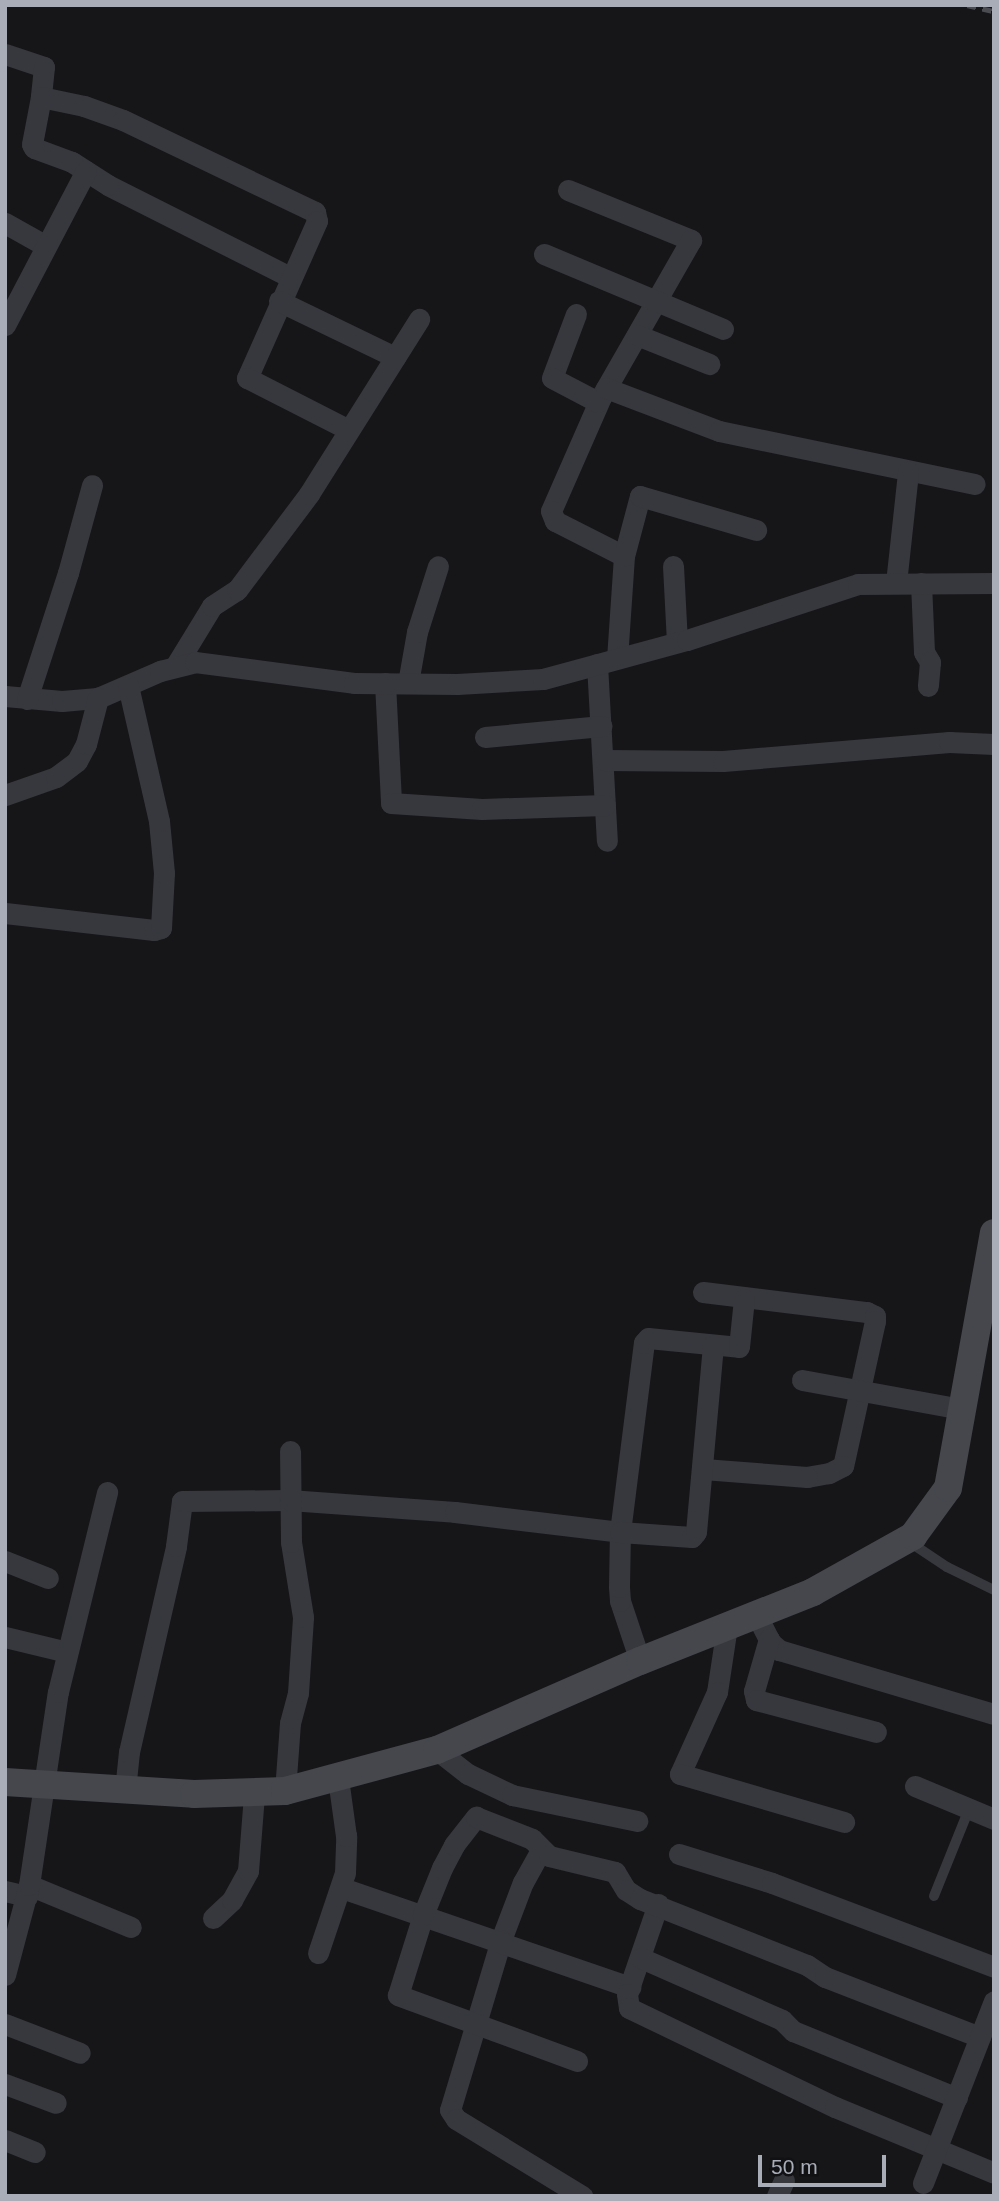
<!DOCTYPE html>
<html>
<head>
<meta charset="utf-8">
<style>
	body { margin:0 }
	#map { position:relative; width:999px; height:2201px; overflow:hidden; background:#161618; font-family:Arial,sans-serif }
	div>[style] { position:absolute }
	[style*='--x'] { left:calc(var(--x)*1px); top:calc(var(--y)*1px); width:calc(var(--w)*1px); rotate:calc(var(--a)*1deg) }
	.lane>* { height:10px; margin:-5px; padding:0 5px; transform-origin:5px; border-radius:5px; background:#37383d }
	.street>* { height:21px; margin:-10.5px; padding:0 10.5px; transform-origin:10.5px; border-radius:10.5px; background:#37383d }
	.secondary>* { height:28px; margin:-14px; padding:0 14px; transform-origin:14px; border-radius:14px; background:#45474d }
	.rail>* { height:5px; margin-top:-2.5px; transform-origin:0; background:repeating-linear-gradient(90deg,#4a4c52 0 9px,transparent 0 16px) }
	span { translate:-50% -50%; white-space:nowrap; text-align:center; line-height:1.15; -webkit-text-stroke:5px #111113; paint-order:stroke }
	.frame { position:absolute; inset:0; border:7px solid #a8adb8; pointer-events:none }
	.scale { position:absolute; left:758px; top:2155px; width:128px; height:32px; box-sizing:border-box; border:4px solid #a8adb8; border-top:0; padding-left:9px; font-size:21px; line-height:24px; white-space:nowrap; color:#a8adb8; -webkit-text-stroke:5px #111113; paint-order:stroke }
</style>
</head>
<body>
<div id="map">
	<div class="lane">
		<i style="--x:908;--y:1541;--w:47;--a:33.7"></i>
		<i style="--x:947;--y:1567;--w:52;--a:26.1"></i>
		<i style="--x:934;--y:1896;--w:94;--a:-68.1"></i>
	</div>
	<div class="street">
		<i style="--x:5;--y:54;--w:41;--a:18.4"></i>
		<i style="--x:44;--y:67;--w:31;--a:96"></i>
		<i style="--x:568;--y:190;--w:133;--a:22.1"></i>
		<i style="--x:691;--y:240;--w:181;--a:119.8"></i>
		<i style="--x:601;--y:397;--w:124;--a:113.7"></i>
		<i style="--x:551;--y:511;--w:11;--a:68"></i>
		<i style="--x:555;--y:521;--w:77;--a:26.9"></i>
		<i style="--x:624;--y:556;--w:102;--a:93.9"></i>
		<i style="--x:5;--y:223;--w:47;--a:29.3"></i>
		<i style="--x:544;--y:254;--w:194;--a:22.7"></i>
		<i style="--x:290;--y:277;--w:204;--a:-153.2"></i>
		<i style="--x:108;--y:185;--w:43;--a:-147.4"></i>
		<i style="--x:72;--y:162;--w:40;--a:-159.8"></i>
		<i style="--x:34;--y:148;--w:4;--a:-117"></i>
		<i style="--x:32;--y:144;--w:48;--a:-79.2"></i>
		<i style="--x:41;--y:97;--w:44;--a:11.8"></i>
		<i style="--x:84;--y:106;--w:41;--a:19.7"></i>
		<i style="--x:123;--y:120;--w:213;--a:25.6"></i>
		<i style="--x:315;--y:212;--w:9;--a:77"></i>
		<i style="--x:317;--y:221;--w:172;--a:114"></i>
		<i style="--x:247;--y:378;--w:114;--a:27"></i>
		<i style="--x:279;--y:301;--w:129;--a:25.8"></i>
		<i style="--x:576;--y:314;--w:68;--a:110.6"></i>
		<i style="--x:552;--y:378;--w:52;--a:27.6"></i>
		<i style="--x:5;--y:325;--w:174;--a:-62.3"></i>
		<i style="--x:637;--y:335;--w:78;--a:21.9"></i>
		<i style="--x:606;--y:388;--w:121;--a:20.8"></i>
		<i style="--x:719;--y:431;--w:261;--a:11.7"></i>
		<i style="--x:624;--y:556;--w:62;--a:-75.1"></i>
		<i style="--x:640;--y:496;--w:121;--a:16.3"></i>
		<i style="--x:673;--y:566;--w:76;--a:87"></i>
		<i style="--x:896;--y:583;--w:112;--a:-83.8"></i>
		<i style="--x:921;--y:583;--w:69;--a:87.5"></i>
		<i style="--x:924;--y:652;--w:12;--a:59"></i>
		<i style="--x:930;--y:662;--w:24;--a:95"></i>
		<i style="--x:597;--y:664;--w:177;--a:86.8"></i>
		<i style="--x:176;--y:665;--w:69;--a:-58.6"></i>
		<i style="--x:212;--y:606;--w:30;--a:-33"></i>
		<i style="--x:237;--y:590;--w:120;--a:-53.1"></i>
		<i style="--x:309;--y:494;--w:207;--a:-57.8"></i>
		<i style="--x:385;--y:683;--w:120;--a:87.1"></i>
		<i style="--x:391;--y:803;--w:91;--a:3.8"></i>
		<i style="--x:482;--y:809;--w:123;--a:-1.9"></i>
		<i style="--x:408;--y:683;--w:52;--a:-80"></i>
		<i style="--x:417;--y:632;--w:69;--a:-72.3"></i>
		<i style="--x:5;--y:696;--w:57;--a:5"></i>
		<i style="--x:62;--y:701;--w:36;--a:-5"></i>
		<i style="--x:98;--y:698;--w:68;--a:-23.5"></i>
		<i style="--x:160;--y:671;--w:36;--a:-14"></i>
		<i style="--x:195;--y:662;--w:160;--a:7.5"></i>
		<i style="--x:354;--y:683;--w:103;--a:0.6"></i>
		<i style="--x:457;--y:684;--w:86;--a:-3.3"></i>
		<i style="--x:543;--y:679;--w:149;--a:-15.2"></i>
		<i style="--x:687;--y:640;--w:180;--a:-18.1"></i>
		<i style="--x:858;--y:584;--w:136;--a:-0.4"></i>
		<i style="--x:27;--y:699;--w:133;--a:-72"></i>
		<i style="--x:68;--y:573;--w:91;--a:-74.7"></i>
		<i style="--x:485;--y:737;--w:117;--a:-5.4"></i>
		<i style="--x:604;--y:760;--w:119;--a:0.5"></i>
		<i style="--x:723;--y:761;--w:227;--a:-4.8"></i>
		<i style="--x:949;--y:742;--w:45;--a:2.5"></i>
		<i style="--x:5;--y:795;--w:54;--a:-19.4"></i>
		<i style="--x:56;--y:777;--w:26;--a:-37"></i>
		<i style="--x:77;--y:761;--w:19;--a:-62"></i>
		<i style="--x:86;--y:744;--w:48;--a:-75.4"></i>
		<i style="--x:5;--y:913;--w:150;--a:6.5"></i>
		<i style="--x:154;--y:930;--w:7;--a:-16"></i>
		<i style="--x:161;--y:928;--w:55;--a:-86.9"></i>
		<i style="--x:164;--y:873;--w:52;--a:-95.5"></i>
		<i style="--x:159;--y:821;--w:139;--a:-102.9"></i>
		<i style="--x:703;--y:1292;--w:165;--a:7"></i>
		<i style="--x:867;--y:1312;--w:9;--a:27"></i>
		<i style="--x:875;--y:1316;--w:5;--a:90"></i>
		<i style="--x:875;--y:1321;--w:148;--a:102.4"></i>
		<i style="--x:843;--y:1466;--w:16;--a:153"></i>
		<i style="--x:829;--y:1473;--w:22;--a:170"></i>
		<i style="--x:807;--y:1477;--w:104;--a:-175.6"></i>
		<i style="--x:802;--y:1380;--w:162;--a:10.3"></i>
		<i style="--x:5;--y:1561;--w:46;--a:21.6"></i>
		<i style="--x:756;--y:1614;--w:33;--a:63"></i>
		<i style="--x:771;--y:1643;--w:11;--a:41"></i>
		<i style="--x:779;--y:1650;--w:224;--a:16.6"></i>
		<i style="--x:727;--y:1626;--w:67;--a:98.6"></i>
		<i style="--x:717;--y:1692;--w:90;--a:114.3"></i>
		<i style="--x:680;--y:1774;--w:171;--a:16.3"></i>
		<i style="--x:5;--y:1637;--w:64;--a:13.6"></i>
		<i style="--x:769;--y:1639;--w:54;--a:106.1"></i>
		<i style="--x:754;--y:1691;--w:9;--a:77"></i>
		<i style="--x:756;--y:1700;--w:124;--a:14.9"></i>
		<i style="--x:640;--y:1661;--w:63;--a:-108.4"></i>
		<i style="--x:620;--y:1601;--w:14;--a:-94"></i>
		<i style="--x:619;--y:1587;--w:55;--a:-89"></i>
		<i style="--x:620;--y:1532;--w:191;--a:-82.8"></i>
		<i style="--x:644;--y:1343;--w:6;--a:-51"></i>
		<i style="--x:648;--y:1338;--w:91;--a:5.6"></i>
		<i style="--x:739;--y:1347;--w:48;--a:-84.1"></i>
		<i style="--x:437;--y:1750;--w:39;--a:38"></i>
		<i style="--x:468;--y:1774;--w:49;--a:25.5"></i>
		<i style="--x:512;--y:1795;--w:128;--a:11.7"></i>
		<i style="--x:915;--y:1786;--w:86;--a:22.7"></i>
		<i style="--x:125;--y:1790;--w:38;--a:-84"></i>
		<i style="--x:129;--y:1752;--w:211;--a:-77.1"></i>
		<i style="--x:176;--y:1546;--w:45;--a:-82.4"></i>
		<i style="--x:182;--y:1501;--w:107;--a:-0.5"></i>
		<i style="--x:289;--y:1500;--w:166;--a:4.1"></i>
		<i style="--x:455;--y:1512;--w:166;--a:6.9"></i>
		<i style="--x:620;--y:1532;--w:72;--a:4"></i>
		<i style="--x:692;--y:1537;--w:6;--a:-51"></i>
		<i style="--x:696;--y:1532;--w:187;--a:-84.8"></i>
		<i style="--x:285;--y:1791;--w:68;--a:-85.8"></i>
		<i style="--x:290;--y:1723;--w:31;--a:-75"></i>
		<i style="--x:298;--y:1693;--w:76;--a:-86.2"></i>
		<i style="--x:303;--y:1617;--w:76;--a:-99.1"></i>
		<i style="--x:291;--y:1542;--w:91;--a:-90.6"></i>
		<i style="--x:541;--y:1850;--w:37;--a:119"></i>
		<i style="--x:523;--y:1882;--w:62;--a:110.8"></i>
		<i style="--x:501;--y:1940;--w:177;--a:106.7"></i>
		<i style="--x:450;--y:2110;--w:11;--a:56"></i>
		<i style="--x:456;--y:2119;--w:148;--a:31.4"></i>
		<i style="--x:679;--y:1854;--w:97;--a:17.3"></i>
		<i style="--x:772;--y:1883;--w:237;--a:20.7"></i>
		<i style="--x:29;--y:1885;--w:110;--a:22.4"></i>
		<i style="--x:342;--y:1888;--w:305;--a:19"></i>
		<i style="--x:5;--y:1891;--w:23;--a:13"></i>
		<i style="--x:658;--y:1904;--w:95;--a:109"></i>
		<i style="--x:627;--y:1994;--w:14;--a:82"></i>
		<i style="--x:629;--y:2008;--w:229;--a:25.7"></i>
		<i style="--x:835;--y:2107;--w:172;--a:22.5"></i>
		<i style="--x:213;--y:1918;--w:26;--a:-43"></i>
		<i style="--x:232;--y:1900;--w:33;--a:-61"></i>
		<i style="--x:248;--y:1871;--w:77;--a:-85.5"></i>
		<i style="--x:318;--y:1953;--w:84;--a:-71.4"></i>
		<i style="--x:345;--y:1873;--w:37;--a:-88"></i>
		<i style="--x:346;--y:1836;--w:59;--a:-97.9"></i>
		<i style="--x:641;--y:1958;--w:154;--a:23.7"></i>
		<i style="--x:782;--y:2020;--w:16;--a:45"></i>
		<i style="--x:793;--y:2031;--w:177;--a:22.2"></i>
		<i style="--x:5;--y:1975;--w:93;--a:-75.1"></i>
		<i style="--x:29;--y:1885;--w:195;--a:-81.5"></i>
		<i style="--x:58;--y:1692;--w:206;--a:-76.2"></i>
		<i style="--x:5;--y:2024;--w:80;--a:21.1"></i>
		<i style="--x:577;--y:2061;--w:191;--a:-159.8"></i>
		<i style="--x:398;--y:1995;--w:84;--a:-72.6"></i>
		<i style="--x:423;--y:1915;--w:51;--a:-68"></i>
		<i style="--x:442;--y:1868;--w:26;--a:-62"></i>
		<i style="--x:454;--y:1845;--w:36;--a:-52"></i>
		<i style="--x:476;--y:1817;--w:60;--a:21.4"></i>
		<i style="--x:532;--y:1839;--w:24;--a:45"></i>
		<i style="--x:549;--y:1856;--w:68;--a:13.6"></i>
		<i style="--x:615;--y:1872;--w:21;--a:59"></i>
		<i style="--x:626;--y:1890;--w:17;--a:33"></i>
		<i style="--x:640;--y:1899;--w:180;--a:21.6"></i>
		<i style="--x:807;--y:1965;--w:22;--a:34"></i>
		<i style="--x:825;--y:1977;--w:166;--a:21.2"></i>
		<i style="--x:5;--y:2084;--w:54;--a:20.4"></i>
		<i style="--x:5;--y:2140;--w:32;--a:22"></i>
		<i style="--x:923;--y:2183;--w:195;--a:-68.7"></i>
		<i style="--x:777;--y:2196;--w:17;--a:-66"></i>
	</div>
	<div class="secondary">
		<i style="--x:5;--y:1782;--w:189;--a:3.6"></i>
		<i style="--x:194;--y:1794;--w:91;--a:-1.9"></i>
		<i style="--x:285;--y:1791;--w:157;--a:-15.1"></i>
		<i style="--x:437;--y:1750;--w:222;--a:-23.7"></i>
		<i style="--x:640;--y:1661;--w:186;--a:-21.7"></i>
		<i style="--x:813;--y:1592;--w:115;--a:-29.2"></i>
		<i style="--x:913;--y:1536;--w:59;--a:-53.9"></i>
		<i style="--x:948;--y:1488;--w:259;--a:-79.8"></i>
	</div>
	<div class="rail">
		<i style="--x:967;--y:5;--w:28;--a:13"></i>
	</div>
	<div class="frame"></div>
	<div class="scale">50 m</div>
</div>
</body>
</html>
